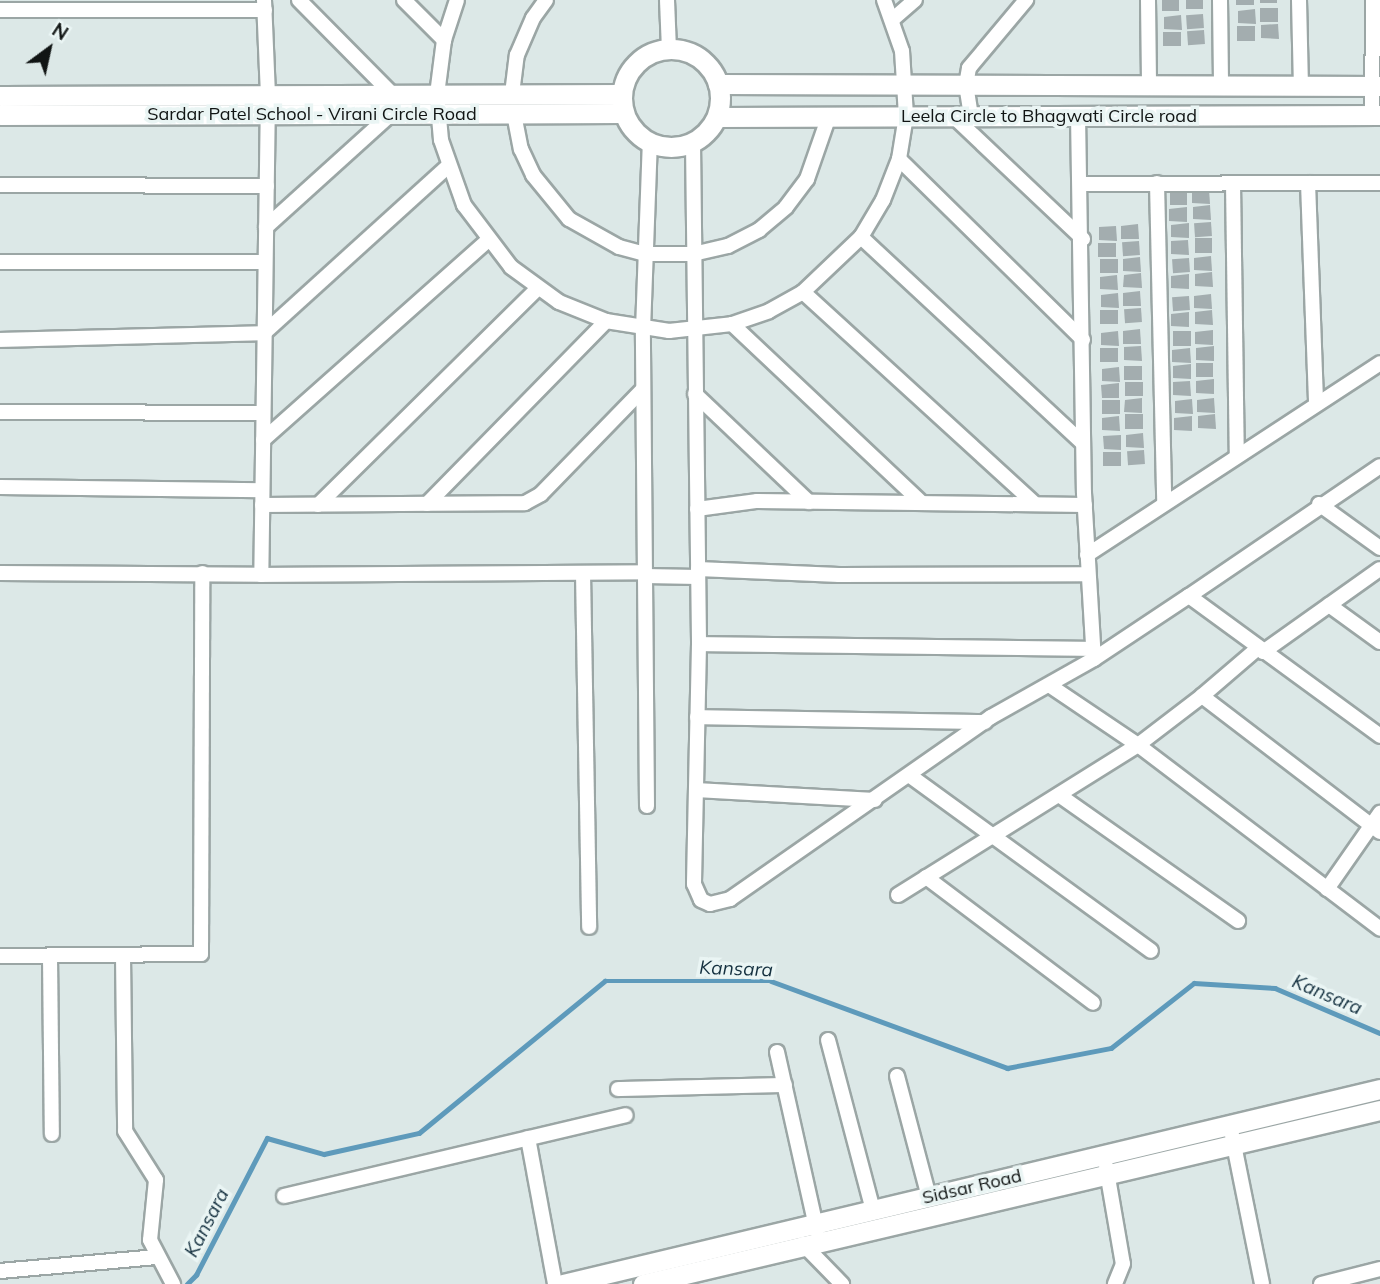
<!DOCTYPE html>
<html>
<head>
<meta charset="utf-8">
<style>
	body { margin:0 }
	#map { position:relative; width:1380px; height:1284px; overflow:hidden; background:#dce8e7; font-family:Mulish,sans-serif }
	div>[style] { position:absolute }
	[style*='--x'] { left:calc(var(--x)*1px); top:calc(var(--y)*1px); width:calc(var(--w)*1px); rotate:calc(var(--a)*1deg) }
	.stream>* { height:4.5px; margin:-2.25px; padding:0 2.25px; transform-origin:2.25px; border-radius:2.25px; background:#5e9abb }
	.building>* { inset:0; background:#a3adaf; transform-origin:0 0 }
	.roads { filter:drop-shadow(2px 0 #9ba6a5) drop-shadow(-2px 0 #9ba6a5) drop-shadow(0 2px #9ba6a5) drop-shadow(0 -2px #9ba6a5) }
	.street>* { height:14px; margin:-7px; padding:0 7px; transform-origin:7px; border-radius:7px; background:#fff }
	.secondary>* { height:19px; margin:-9.5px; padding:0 9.5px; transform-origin:9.5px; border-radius:9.5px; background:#fff }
	.secondary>.ring { margin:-9.5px; padding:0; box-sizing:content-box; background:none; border:19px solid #fff; border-radius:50% }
	span { translate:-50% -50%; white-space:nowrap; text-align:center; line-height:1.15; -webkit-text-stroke:7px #eaf5f4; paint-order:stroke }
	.street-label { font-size:18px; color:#111514 }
	.water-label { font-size:19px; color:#14303f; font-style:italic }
	.north { position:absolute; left:14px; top:14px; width:70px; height:70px; -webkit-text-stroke:5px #eaf5f4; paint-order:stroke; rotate:33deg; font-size:19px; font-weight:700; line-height:28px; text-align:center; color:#111514 }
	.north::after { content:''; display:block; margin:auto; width:24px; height:32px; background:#111514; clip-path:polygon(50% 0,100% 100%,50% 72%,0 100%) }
</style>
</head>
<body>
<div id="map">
	<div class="stream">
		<i style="--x:187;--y:1284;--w:13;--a:-45"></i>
		<i style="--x:196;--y:1275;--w:154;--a:-62.6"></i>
		<i style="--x:267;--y:1138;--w:59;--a:15.7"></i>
		<i style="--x:324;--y:1154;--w:97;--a:-12.5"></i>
		<i style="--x:419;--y:1133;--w:240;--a:-39.3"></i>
		<i style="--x:605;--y:981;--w:166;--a:0"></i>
		<i style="--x:771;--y:981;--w:252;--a:20.2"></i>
		<i style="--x:1007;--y:1068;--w:106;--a:-10.9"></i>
		<i style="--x:1111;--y:1048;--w:105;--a:-38.1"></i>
		<i style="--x:1194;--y:983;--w:81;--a:3.5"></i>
		<i style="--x:1275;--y:988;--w:114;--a:23.2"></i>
	</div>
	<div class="building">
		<i style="left:1162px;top:0;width:17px;height:11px"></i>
		<i style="left:1186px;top:0;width:17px;height:9px"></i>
		<i style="left:1236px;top:0;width:18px;height:5px"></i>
		<i style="left:1260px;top:0;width:17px;height:3px"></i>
		<i style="left:1278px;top:8px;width:14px;height:18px;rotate:90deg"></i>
		<i style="clip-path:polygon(1255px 9px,1256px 24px,1238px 23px,1238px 11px)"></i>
		<i style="left:1203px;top:14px;width:14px;height:17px;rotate:86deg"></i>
		<i style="clip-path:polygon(1181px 15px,1182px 30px,1164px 29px,1164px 17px)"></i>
		<i style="clip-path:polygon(1278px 24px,1279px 39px,1261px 38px,1261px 25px)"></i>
		<i style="left:1255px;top:26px;width:15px;height:18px;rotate:90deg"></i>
		<i style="left:1204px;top:30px;width:14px;height:17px;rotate:86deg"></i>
		<i style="left:1181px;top:32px;width:14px;height:18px;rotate:90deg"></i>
		<i style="clip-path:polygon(1209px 189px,1210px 204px,1192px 203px,1192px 191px)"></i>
		<i style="left:1187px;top:190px;width:15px;height:17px;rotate:90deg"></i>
		<i style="clip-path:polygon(1210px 205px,1211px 220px,1193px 219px,1193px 207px)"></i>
		<i style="clip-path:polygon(1187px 207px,1187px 222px,1169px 221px,1169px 209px)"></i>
		<i style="left:1211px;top:222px;width:14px;height:17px;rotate:86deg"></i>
		<i style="clip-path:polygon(1189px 223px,1189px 238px,1171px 237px,1171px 225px)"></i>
		<i style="clip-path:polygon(1138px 224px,1139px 239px,1121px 239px,1121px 226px)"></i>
		<i style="clip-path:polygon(1116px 226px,1117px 241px,1099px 240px,1099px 227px)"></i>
		<i style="left:1212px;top:238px;width:15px;height:17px;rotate:90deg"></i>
		<i style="clip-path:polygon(1188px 240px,1189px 255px,1171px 254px,1171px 241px)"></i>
		<i style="left:1139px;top:241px;width:14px;height:17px;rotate:86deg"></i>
		<i style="left:1116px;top:243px;width:14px;height:18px;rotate:90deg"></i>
		<i style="clip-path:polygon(1211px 256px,1212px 271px,1194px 270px,1194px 258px)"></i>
		<i style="clip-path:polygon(1140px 257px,1141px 272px,1123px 271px,1123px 259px)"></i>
		<i style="left:1189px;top:258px;width:14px;height:17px;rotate:86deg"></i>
		<i style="left:1118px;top:259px;width:14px;height:18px;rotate:90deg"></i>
		<i style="clip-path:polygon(1212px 272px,1213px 287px,1195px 286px,1195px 274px)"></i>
		<i style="clip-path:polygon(1141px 273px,1142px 288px,1123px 287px,1124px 275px)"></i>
		<i style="clip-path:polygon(1189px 274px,1189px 289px,1171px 288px,1171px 276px)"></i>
		<i style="clip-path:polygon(1117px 275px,1118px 290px,1100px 289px,1100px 277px)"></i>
		<i style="clip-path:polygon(1140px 291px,1141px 306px,1123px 306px,1123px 293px)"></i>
		<i style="clip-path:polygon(1118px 293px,1119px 308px,1101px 307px,1101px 295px)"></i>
		<i style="clip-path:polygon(1211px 294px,1212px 309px,1194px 308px,1194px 296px)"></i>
		<i style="left:1189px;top:296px;width:14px;height:17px;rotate:86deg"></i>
		<i style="left:1141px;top:308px;width:14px;height:17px;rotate:86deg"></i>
		<i style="left:1118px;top:310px;width:14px;height:18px;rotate:90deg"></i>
		<i style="clip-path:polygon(1212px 310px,1213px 325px,1195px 324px,1195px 312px)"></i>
		<i style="clip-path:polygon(1189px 312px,1189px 327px,1171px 326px,1171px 314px)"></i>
		<i style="clip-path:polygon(1140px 329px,1141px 344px,1123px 344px,1123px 331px)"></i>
		<i style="clip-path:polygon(1213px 330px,1213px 345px,1195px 344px,1195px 332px)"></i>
		<i style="clip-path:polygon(1118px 331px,1119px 346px,1101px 345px,1101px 333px)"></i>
		<i style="left:1191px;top:331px;width:15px;height:18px;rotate:90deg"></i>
		<i style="clip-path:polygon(1141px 346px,1142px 361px,1124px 360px,1124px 347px)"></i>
		<i style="clip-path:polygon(1214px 346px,1214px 361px,1196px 360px,1196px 348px)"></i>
		<i style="left:1118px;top:348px;width:14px;height:18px;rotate:90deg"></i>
		<i style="clip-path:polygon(1190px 348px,1191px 363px,1172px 362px,1172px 350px)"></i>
		<i style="left:1213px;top:363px;width:14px;height:17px;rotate:90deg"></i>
		<i style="clip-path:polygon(1191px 364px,1191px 379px,1173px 378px,1173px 366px)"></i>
		<i style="left:1142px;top:366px;width:14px;height:18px;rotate:90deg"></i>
		<i style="clip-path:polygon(1119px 367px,1120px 382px,1102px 381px,1102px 369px)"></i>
		<i style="clip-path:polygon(1214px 379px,1214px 394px,1196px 393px,1196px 381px)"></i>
		<i style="clip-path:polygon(1190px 381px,1191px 396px,1173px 395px,1173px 382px)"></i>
		<i style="left:1143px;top:382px;width:14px;height:18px;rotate:90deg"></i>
		<i style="clip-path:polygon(1119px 383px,1119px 398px,1102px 398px,1101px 385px)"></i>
		<i style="clip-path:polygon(1142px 398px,1142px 413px,1124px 412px,1125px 400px)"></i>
		<i style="clip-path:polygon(1214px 398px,1215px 413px,1197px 412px,1197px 400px)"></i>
		<i style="clip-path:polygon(1192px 399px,1193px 414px,1175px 413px,1175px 401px)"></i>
		<i style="left:1120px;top:400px;width:14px;height:18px;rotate:90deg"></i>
		<i style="left:1143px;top:414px;width:15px;height:18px;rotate:90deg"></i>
		<i style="clip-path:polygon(1215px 414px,1216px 429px,1198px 428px,1198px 416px)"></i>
		<i style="clip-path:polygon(1119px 416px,1120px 431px,1102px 430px,1102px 418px)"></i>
		<i style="clip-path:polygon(1192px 416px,1192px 431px,1174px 430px,1174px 418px)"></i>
		<i style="clip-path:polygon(1143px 433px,1144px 448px,1126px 447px,1126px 435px)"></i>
		<i style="clip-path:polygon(1121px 435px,1121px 450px,1104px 449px,1103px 436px)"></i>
		<i style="left:1144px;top:450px;width:14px;height:17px;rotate:86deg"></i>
		<i style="left:1121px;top:452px;width:14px;height:18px;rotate:90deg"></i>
	</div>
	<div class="roads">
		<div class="street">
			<i style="--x:264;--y:0;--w:95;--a:87.6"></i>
			<i style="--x:268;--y:95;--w:480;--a:90.8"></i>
			<i style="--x:261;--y:575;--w:384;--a:-0.4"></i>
			<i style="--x:299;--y:0;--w:134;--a:45.3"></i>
			<i style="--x:404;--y:0;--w:57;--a:45"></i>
			<i style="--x:457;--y:0;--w:42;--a:108"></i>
			<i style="--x:444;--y:40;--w:55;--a:97.3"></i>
			<i style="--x:437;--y:95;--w:45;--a:84.9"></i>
			<i style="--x:441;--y:140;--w:69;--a:70.5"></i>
			<i style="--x:464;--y:205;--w:78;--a:52.8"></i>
			<i style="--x:511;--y:267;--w:59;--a:36.1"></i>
			<i style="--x:559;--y:302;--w:51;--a:22"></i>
			<i style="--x:606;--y:321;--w:64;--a:9"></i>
			<i style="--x:669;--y:331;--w:63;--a:-6.3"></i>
			<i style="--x:732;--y:324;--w:39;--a:-19"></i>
			<i style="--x:769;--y:311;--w:39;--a:-29"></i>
			<i style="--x:803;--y:292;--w:80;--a:-43.5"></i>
			<i style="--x:861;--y:237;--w:43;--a:-59.3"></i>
			<i style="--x:883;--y:200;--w:44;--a:-68.7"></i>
			<i style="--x:899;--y:159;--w:44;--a:-80.8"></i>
			<i style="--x:906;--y:116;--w:65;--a:-93.5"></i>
			<i style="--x:902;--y:51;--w:54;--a:-109.4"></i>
			<i style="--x:667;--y:0;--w:49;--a:87.7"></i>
			<i style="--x:1148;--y:0;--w:86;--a:89.3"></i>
			<i style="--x:1220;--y:0;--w:86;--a:89.3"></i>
			<i style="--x:1299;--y:0;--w:86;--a:88.7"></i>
			<i style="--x:0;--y:10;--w:265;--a:0"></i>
			<i style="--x:893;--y:19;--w:29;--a:-41"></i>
			<i style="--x:512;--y:94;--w:39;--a:-83"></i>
			<i style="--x:517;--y:55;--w:40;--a:-66.6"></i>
			<i style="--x:533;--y:18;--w:22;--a:-54"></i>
			<i style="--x:514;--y:114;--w:36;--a:79"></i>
			<i style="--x:521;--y:149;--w:29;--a:65"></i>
			<i style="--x:533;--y:175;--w:57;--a:50.7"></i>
			<i style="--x:569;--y:219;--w:57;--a:29.2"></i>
			<i style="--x:619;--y:247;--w:28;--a:15"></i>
			<i style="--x:646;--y:254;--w:47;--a:0"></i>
			<i style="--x:693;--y:254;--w:36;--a:-13"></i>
			<i style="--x:728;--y:246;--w:35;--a:-27"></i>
			<i style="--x:759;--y:230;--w:35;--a:-40"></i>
			<i style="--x:786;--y:207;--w:35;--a:-53"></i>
			<i style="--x:807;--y:179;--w:67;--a:-70.8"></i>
			<i style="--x:1078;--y:115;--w:378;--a:89.1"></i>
			<i style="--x:1084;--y:493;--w:166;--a:86.6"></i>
			<i style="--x:1372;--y:115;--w:115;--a:-89.5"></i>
			<i style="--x:953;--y:116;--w:179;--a:43.4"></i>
			<i style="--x:971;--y:116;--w:31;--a:-99"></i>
			<i style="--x:966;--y:85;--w:17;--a:-80"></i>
			<i style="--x:969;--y:68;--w:89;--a:-50"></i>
			<i style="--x:693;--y:143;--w:501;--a:89.31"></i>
			<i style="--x:699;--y:644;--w:240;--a:91.2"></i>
			<i style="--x:694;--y:884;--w:17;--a:66"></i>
			<i style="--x:701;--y:900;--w:10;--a:24"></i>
			<i style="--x:710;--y:904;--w:21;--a:-14"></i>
			<i style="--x:730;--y:899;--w:318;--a:-34.9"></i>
			<i style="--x:991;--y:717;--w:118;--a:-29.4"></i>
			<i style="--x:1094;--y:659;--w:114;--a:-33.6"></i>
			<i style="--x:1189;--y:596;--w:237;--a:36.2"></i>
			<i style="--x:899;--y:159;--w:258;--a:44.5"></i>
			<i style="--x:1157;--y:183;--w:318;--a:88.7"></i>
			<i style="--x:1233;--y:183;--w:273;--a:89.2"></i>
			<i style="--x:1308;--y:183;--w:221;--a:87.9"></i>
			<i style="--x:1081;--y:184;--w:299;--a:-0.2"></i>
			<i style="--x:0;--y:185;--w:267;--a:0.2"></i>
			<i style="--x:266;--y:227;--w:169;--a:-42.1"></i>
			<i style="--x:861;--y:237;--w:303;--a:42.9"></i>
			<i style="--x:0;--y:262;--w:265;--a:0"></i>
			<i style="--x:803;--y:292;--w:313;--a:42.4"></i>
			<i style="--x:732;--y:324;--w:260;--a:43.3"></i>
			<i style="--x:0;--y:340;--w:264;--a:-1.5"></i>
			<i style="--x:264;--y:333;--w:248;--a:-42.2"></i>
			<i style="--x:695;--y:394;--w:157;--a:43.5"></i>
			<i style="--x:0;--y:412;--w:263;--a:0.2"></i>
			<i style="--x:263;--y:440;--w:300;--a:-41.6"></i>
			<i style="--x:0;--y:487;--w:262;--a:0.7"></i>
			<i style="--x:427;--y:504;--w:256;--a:-45.6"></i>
			<i style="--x:1319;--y:504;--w:75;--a:35.8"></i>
			<i style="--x:262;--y:505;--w:263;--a:-0.4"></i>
			<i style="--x:525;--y:503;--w:18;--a:-29"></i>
			<i style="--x:541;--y:494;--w:146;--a:-45.8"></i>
			<i style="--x:318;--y:505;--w:308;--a:-44.6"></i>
			<i style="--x:697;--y:509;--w:61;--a:-7.6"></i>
			<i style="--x:757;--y:501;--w:328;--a:0.7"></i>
			<i style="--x:1087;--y:555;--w:350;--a:-33.2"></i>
			<i style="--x:698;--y:569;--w:141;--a:2.4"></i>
			<i style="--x:839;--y:575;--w:248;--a:-0.2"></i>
			<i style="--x:0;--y:573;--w:261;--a:0.4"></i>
			<i style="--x:583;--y:573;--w:354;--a:89"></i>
			<i style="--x:645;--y:576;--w:53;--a:1.1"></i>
			<i style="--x:1189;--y:596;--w:231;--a:-34.2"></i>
			<i style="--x:1329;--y:605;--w:63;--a:36"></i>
			<i style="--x:699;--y:644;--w:394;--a:0.7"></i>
			<i style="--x:1258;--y:648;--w:74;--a:139.4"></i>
			<i style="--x:1202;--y:696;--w:224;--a:37.4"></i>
			<i style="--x:1263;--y:652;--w:143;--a:-35.4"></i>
			<i style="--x:1049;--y:685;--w:107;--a:34"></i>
			<i style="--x:1138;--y:745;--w:304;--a:37.2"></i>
			<i style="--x:697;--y:717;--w:288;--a:1"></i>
			<i style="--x:909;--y:775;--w:299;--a:36"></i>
			<i style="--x:696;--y:790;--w:179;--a:3.2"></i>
			<i style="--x:1059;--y:795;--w:219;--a:35.1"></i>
			<i style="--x:647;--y:806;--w:476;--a:-90.5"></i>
			<i style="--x:643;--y:330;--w:187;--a:-87.9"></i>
			<i style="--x:926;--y:877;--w:209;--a:37"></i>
			<i style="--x:1327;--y:889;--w:93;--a:-55.1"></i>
			<i style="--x:898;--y:895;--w:283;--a:-32"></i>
			<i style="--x:1138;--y:745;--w:81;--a:-37.4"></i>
			<i style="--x:0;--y:956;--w:201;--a:-0.6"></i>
			<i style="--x:201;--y:954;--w:381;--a:-89.8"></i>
			<i style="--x:50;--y:956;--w:178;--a:89.4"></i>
			<i style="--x:123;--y:956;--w:175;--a:89.3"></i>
			<i style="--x:125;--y:1131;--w:58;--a:57.7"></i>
			<i style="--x:156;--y:1180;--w:60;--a:95.7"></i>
			<i style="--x:150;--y:1240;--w:50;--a:62.4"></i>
			<i style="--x:828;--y:1040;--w:176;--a:75.2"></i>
			<i style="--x:777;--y:1052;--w:183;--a:77.4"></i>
			<i style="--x:897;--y:1076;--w:125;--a:75.2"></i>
			<i style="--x:618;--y:1089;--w:167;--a:-1.4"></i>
			<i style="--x:1230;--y:1125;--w:162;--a:78.6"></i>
			<i style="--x:528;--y:1138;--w:148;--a:79.5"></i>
			<i style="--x:1106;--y:1166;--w:99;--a:80.2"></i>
			<i style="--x:1123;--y:1264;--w:22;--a:112"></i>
			<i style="--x:284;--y:1196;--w:351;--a:-13.3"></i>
			<i style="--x:803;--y:1244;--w:56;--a:45.7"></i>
			<i style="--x:0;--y:1271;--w:158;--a:-5.1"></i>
			<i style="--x:1321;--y:1284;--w:61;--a:-14.3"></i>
		</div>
		<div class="secondary">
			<i class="ring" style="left:622px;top:49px;width:79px;height:79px"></i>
			<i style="--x:718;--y:84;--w:662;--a:0.17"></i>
			<i style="--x:0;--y:96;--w:621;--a:-0.18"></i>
			<i style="--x:0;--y:115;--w:623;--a:-0.18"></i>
			<i style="--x:717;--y:117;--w:663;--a:-0.17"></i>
			<i style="--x:563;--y:1284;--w:840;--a:-13.42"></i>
			<i style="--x:643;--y:1284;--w:757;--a:-13.28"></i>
		</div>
	</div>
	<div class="street-label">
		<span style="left:312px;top:114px">Sardar Patel School - Virani Circle Road</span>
		<span style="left:1049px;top:116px">Leela Circle to Bhagwati Circle road</span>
		<span style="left:972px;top:1187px;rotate:-13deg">Sidsar Road</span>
	</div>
	<div class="water-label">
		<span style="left:736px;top:969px;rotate:2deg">Kansara</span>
		<span style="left:1327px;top:995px;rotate:23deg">Kansara</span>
		<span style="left:207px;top:1223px;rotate:-63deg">Kansara</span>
	</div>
	<div class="north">N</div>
</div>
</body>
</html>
